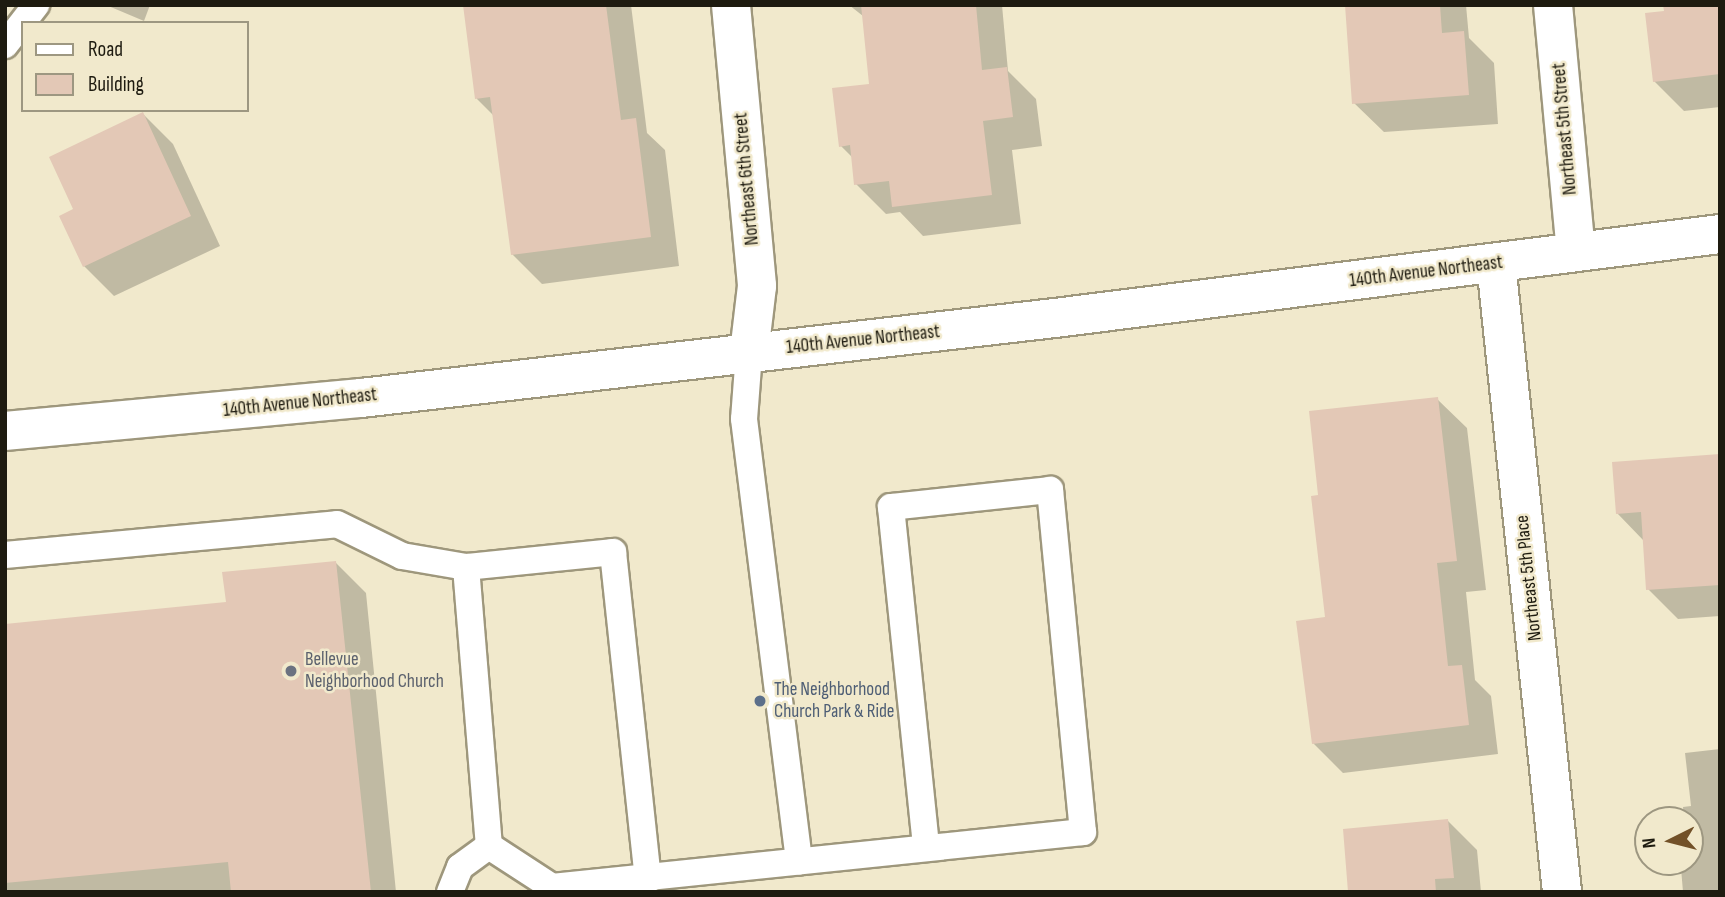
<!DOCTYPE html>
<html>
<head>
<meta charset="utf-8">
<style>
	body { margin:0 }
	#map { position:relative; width:1725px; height:897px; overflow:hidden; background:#f1e9cc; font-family:"Sofia Sans Condensed",sans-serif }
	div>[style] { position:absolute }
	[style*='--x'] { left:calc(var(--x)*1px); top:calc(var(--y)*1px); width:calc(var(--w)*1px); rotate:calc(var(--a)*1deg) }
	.shadow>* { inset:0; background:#0003 }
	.building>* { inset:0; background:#e3c8b6 }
	.roads { filter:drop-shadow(2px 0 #9e977c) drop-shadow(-2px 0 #9e977c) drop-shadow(0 2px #9e977c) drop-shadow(0 -2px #9e977c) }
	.lane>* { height:26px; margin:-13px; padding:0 13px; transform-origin:13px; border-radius:13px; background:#fff }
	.street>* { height:38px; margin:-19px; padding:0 19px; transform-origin:19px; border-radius:19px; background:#fff }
	.secondary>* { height:38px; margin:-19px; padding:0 19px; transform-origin:19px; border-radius:19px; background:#fff }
	.dots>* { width:19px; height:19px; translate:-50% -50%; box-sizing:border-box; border:4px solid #f1e9cc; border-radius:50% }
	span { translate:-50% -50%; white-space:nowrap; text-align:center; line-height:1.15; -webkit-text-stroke:5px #f1e9cc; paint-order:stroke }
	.street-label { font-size:19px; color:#1e1b10 }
	.worship-label { font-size:19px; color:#5b616d }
	.left { translate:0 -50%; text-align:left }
	.service-label { font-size:19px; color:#4e5e75 }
	.frame { position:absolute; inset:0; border:7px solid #1e1b10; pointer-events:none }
	.legend { position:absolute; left:21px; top:21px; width:228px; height:91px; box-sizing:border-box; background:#f1e9cc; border:2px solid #9d9781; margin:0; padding:9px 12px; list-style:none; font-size:21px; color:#1e1b10 }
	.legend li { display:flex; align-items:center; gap:14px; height:35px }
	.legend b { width:35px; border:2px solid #9d9781 }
	.north { position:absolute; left:1634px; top:806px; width:70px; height:70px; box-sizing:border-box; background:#f1e9cc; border:2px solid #9d9781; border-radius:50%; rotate:264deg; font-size:19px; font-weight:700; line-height:28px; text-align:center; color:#1e1b10 }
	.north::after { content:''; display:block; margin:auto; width:24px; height:32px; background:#725128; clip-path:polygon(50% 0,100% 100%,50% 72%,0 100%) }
</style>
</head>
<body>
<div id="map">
	<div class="shadow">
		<i style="clip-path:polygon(106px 5px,150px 5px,144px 21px)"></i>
		<i style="clip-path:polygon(465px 5px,631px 5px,647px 133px,665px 150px,679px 266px,542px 284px,512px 254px,494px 116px,477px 99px)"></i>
		<i style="clip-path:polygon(849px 5px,1002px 5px,1008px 71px,1036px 99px,1042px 146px,1012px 150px,1021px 224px,923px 236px,900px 212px,886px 214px,856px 184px,853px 158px,841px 146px,871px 85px,863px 16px)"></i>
		<i style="clip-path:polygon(1347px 5px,1466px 5px,1469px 38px,1494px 63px,1498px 124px,1384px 132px,1354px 103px)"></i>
		<i style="clip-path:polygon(1720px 5px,1720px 107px,1684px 111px,1654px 81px)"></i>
		<i style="clip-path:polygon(143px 114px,173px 144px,220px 246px,114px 296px,84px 266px)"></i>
		<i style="clip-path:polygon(1437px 399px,1467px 428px,1486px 590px,1466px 592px,1475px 680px,1491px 696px,1498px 754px,1343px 773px,1313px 743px,1327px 619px,1320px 496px)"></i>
		<i style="clip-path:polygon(1720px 456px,1720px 616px,1678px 619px,1648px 589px,1644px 541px,1617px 513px)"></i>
		<i style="clip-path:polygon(336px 563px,366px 593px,396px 892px,5px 892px,5px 626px,228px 604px)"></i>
		<i style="clip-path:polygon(1720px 749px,1720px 892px,1683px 892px,1681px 868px,1690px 867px,1690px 820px,1684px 820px,1683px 807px,1691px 806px,1685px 753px)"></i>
		<i style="clip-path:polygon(1447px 820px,1477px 850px,1481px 892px,1350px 892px)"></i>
	</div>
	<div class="building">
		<i style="clip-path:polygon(463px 5px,606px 5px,621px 120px,636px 118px,651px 237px,511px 255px,490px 97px,475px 99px)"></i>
		<i style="clip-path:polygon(861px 5px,976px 5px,982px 70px,1007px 67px,1013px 117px,983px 121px,992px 195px,892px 207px,889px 181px,854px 185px,850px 145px,839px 147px,832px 88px,869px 84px)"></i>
		<i style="clip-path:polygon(1345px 5px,1440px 5px,1442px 33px,1464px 31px,1469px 95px,1352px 104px)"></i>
		<i style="clip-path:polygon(1663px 5px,1720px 5px,1720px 74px,1653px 82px,1645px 13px,1664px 11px)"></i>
		<i style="clip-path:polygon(143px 112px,191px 216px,83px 267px,59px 216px,73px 209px,49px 157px)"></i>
		<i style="clip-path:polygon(1438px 397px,1457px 561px,1437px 563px,1448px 666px,1462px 665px,1469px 725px,1312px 744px,1296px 621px,1325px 617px,1311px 496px,1318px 495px,1309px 411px)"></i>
		<i style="clip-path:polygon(1720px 454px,1720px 585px,1646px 590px,1641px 512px,1616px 514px,1612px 462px)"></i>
		<i style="clip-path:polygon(336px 561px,371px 892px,231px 892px,228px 862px,5px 883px,5px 624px,226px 602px,222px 572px)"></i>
		<i style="clip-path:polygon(1448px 819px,1454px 878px,1435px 879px,1436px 892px,1348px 892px,1343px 829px)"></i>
	</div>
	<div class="roads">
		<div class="lane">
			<i style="--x:5;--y:45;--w:51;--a:-52.2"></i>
			<i style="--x:749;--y:353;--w:66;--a:94.3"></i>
			<i style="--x:744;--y:419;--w:446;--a:82.9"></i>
			<i style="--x:5;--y:555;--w:333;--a:-5.3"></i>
			<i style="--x:337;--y:524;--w:72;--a:26.2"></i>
			<i style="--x:402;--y:556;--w:65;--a:9.8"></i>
			<i style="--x:466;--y:567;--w:280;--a:85.3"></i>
			<i style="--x:489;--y:846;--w:75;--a:33.1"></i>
			<i style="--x:552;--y:887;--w:534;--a:-5.91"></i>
			<i style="--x:1083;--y:832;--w:344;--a:-95.5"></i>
			<i style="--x:1050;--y:490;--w:160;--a:173.9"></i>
			<i style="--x:891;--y:507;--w:341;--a:84.1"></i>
			<i style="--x:466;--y:567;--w:148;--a:-5.8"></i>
			<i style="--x:613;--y:552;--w:330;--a:83.9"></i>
			<i style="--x:450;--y:892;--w:27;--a:-68"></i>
			<i style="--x:460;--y:867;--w:36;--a:-36"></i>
		</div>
		<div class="street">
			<i style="--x:731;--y:5;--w:282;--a:84.7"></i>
			<i style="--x:757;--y:286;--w:67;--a:96.8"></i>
			<i style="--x:1553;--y:5;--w:248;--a:84.7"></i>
			<i style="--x:1496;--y:263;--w:632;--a:84.01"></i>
		</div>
		<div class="secondary">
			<i style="--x:5;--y:431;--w:358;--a:-5.3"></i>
			<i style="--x:361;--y:398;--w:699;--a:-6.58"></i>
			<i style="--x:1055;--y:318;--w:670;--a:-7.2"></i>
		</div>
	</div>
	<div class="dots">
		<i style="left:291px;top:671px;background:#6b7280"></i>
		<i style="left:760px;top:701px;background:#5c6f8a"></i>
	</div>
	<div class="street-label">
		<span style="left:1565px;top:129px;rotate:-95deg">Northeast 5th Street</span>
		<span style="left:747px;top:179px;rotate:-95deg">Northeast 6th Street</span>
		<span style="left:1426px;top:272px;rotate:-7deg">140th Avenue Northeast</span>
		<span style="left:863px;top:340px;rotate:-6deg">140th Avenue Northeast</span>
		<span style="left:300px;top:403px;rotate:-6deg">140th Avenue Northeast</span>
		<span style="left:1529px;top:578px;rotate:-96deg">Northeast 5th Place</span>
	</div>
	<div class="worship-label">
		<span class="left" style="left:305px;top:671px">Bellevue<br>Neighborhood Church</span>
	</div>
	<div class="service-label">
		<span class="left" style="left:774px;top:701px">The Neighborhood<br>Church Park &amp; Ride</span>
	</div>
	<div class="frame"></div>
	<ul class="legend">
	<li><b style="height:9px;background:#fff"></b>Road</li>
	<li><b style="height:19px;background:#e3c8b6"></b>Building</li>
	</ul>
	<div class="north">N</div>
</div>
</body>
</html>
